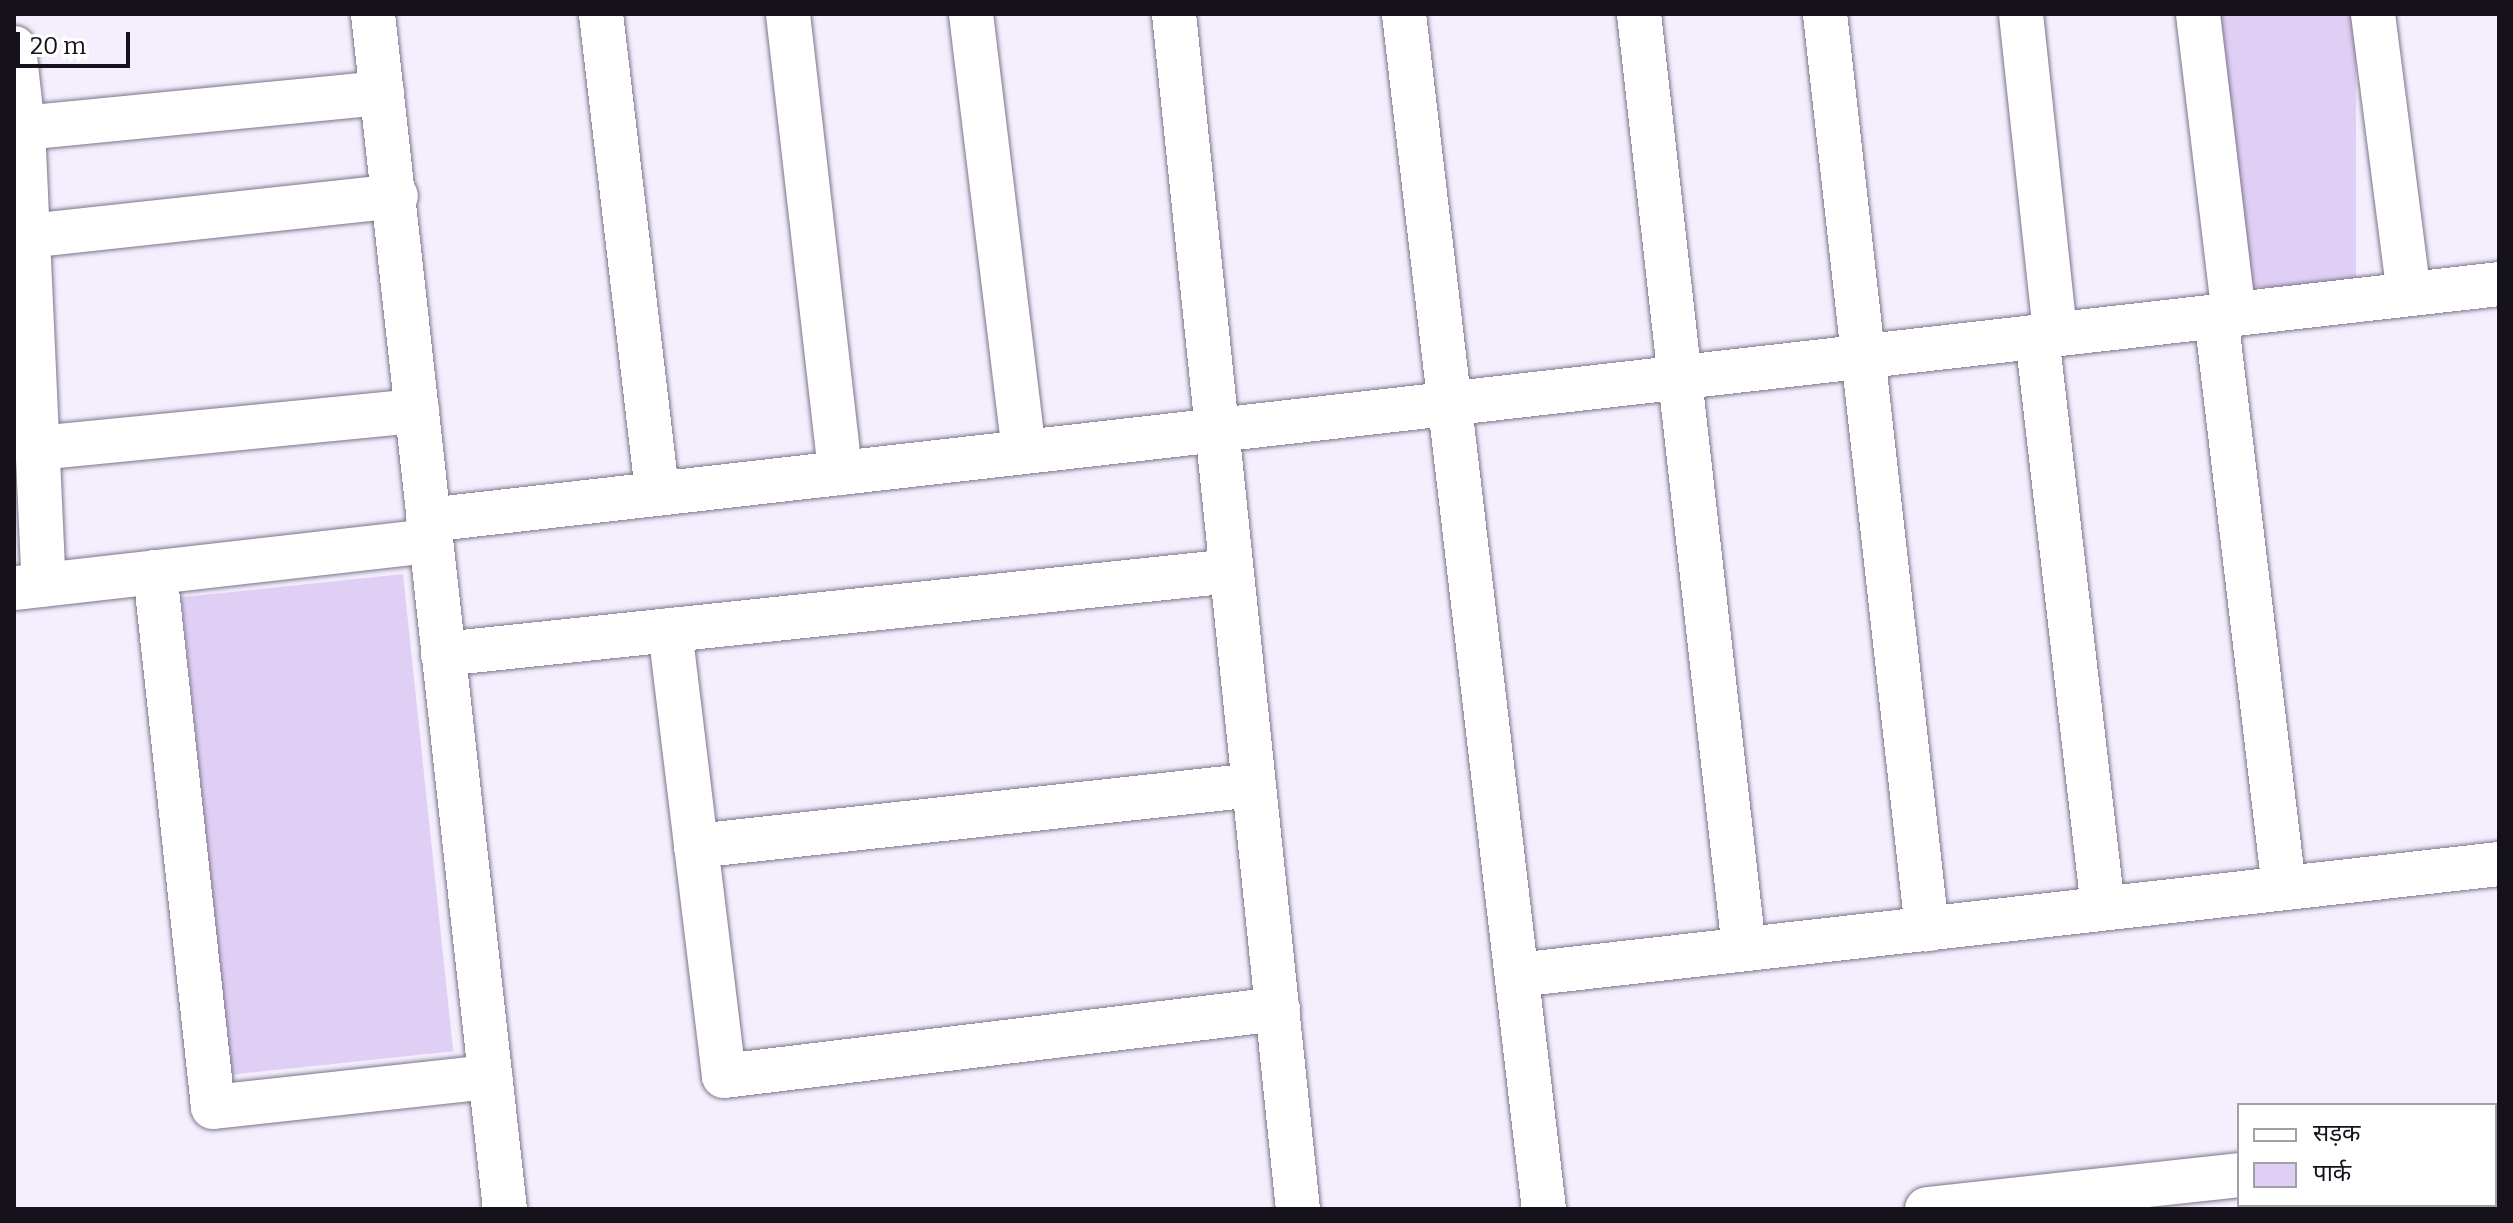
<!DOCTYPE html>
<meta charset="utf-8">
<style>
body{margin:0}
#map{position:relative;width:2513px;height:1223px;overflow:hidden;background:#f4eefd;font-family:Bitter,"Noto Sans Devanagari",serif}
div>[style]{position:absolute}
.green>*{inset:0;background:#e0cff5;transform-origin:0 0}
.roads{filter:drop-shadow(0 0 2px #7d748a) drop-shadow(0 0 2px #7d748a)}
.minor>*{height:44px;margin:-22px;padding:0 22px;transform-origin:22px;border-radius:22px;background:#fff}
span{translate:-50% -50%;white-space:nowrap;text-align:center;line-height:1.15;-webkit-text-stroke:7px #fff;paint-order:stroke}
.frame{position:absolute;inset:0;border:16px solid #16121b;pointer-events:none}
.legend{position:absolute;left:2237px;top:1103px;width:260px;height:104px;box-sizing:border-box;background:#fff;border:2px solid #a2a0a4;margin:0;padding:10px 14px;list-style:none;font-size:24px;color:#16121b}
.legend li{display:flex;align-items:center;gap:16px;height:40px}
.legend b{width:40px;border:2px solid #a2a0a4}
.scale{position:absolute;left:16px;top:32px;width:114px;height:36px;box-sizing:border-box;border:4px solid #16121b;border-top:0;padding-left:10px;font-size:24px;line-height:28px;white-space:nowrap;color:#16121b;-webkit-text-stroke:6px #fff;paint-order:stroke}
</style>
<div id="map">
<div class="green">
<div style="left:2214px;top:14px;width:142px;height:273px"></div>
<div style="left:403px;top:574px;width:480px;height:223px;rotate:84deg"></div>
</div>
<div class="roads">
<div class="minor">
<div style="left:373px;top:14px;width:1202px;rotate:83.7deg"></div>
<div style="left:601px;top:14px;width:483px;rotate:83.3deg"></div>
<div style="left:788px;top:14px;width:462px;rotate:83.5deg"></div>
<div style="left:971px;top:14px;width:440px;rotate:83.1deg"></div>
<div style="left:1174px;top:14px;width:1201px;rotate:84.08deg"></div>
<div style="left:1404px;top:14px;width:1203px;rotate:83.32deg"></div>
<div style="left:1639px;top:14px;width:941px;rotate:83.59deg"></div>
<div style="left:1825px;top:14px;width:921px;rotate:83.64deg"></div>
<div style="left:2021px;top:14px;width:322px;rotate:83.9deg"></div>
<div style="left:2198px;top:14px;width:302px;rotate:83.2deg"></div>
<div style="left:2373px;top:14px;width:282px;rotate:82.7deg"></div>
<div style="left:14px;top:48px;width:81px;rotate:83.6deg"></div>
<div style="left:23px;top:128px;width:457px;rotate:87.4deg"></div>
<div style="left:23px;top:128px;width:361px;rotate:-5.6deg"></div>
<div style="left:28px;top:236px;width:370px;rotate:-6.2deg"></div>
<div style="left:2216px;top:316px;width:576px;rotate:83.22deg"></div>
<div style="left:2037px;top:336px;width:576px;rotate:83.42deg"></div>
<div style="left:38px;top:448px;width:381px;rotate:-5.6deg"></div>
<div style="left:428px;top:520px;width:2084px;rotate:-6.5deg"></div>
<div style="left:155px;top:572px;width:538px;rotate:83.81deg"></div>
<div style="left:213px;top:1107px;width:279px;rotate:-6.2deg"></div>
<div style="left:16px;top:588px;width:417px;rotate:-6.5deg"></div>
<div style="left:670px;top:630px;width:449px;rotate:83.1deg"></div>
<div style="left:724px;top:1076px;width:558px;rotate:-6.9deg"></div>
<div style="left:443px;top:654px;width:793px;rotate:-6.01deg"></div>
<div style="left:696px;top:846px;width:561px;rotate:-6.24deg"></div>
<div style="left:1517px;top:975px;width:988px;rotate:-6.45deg"></div>
<div style="left:2495px;top:1147px;width:4px;rotate:-14deg"></div>
<div style="left:2273px;top:1205px;width:4px;rotate:76deg"></div>
<div style="left:1927px;top:1209px;width:314px;rotate:-6.2deg"></div>
</div>
</div>
<div class="frame"></div>
<ul class="legend">
<li><b style="height:10px;background:#fff"></b>सड़क</li>
<li><b style="height:22px;background:#e0cff5"></b>पार्क</li>
</ul>
<div class="scale">20 m</div>
</div>
